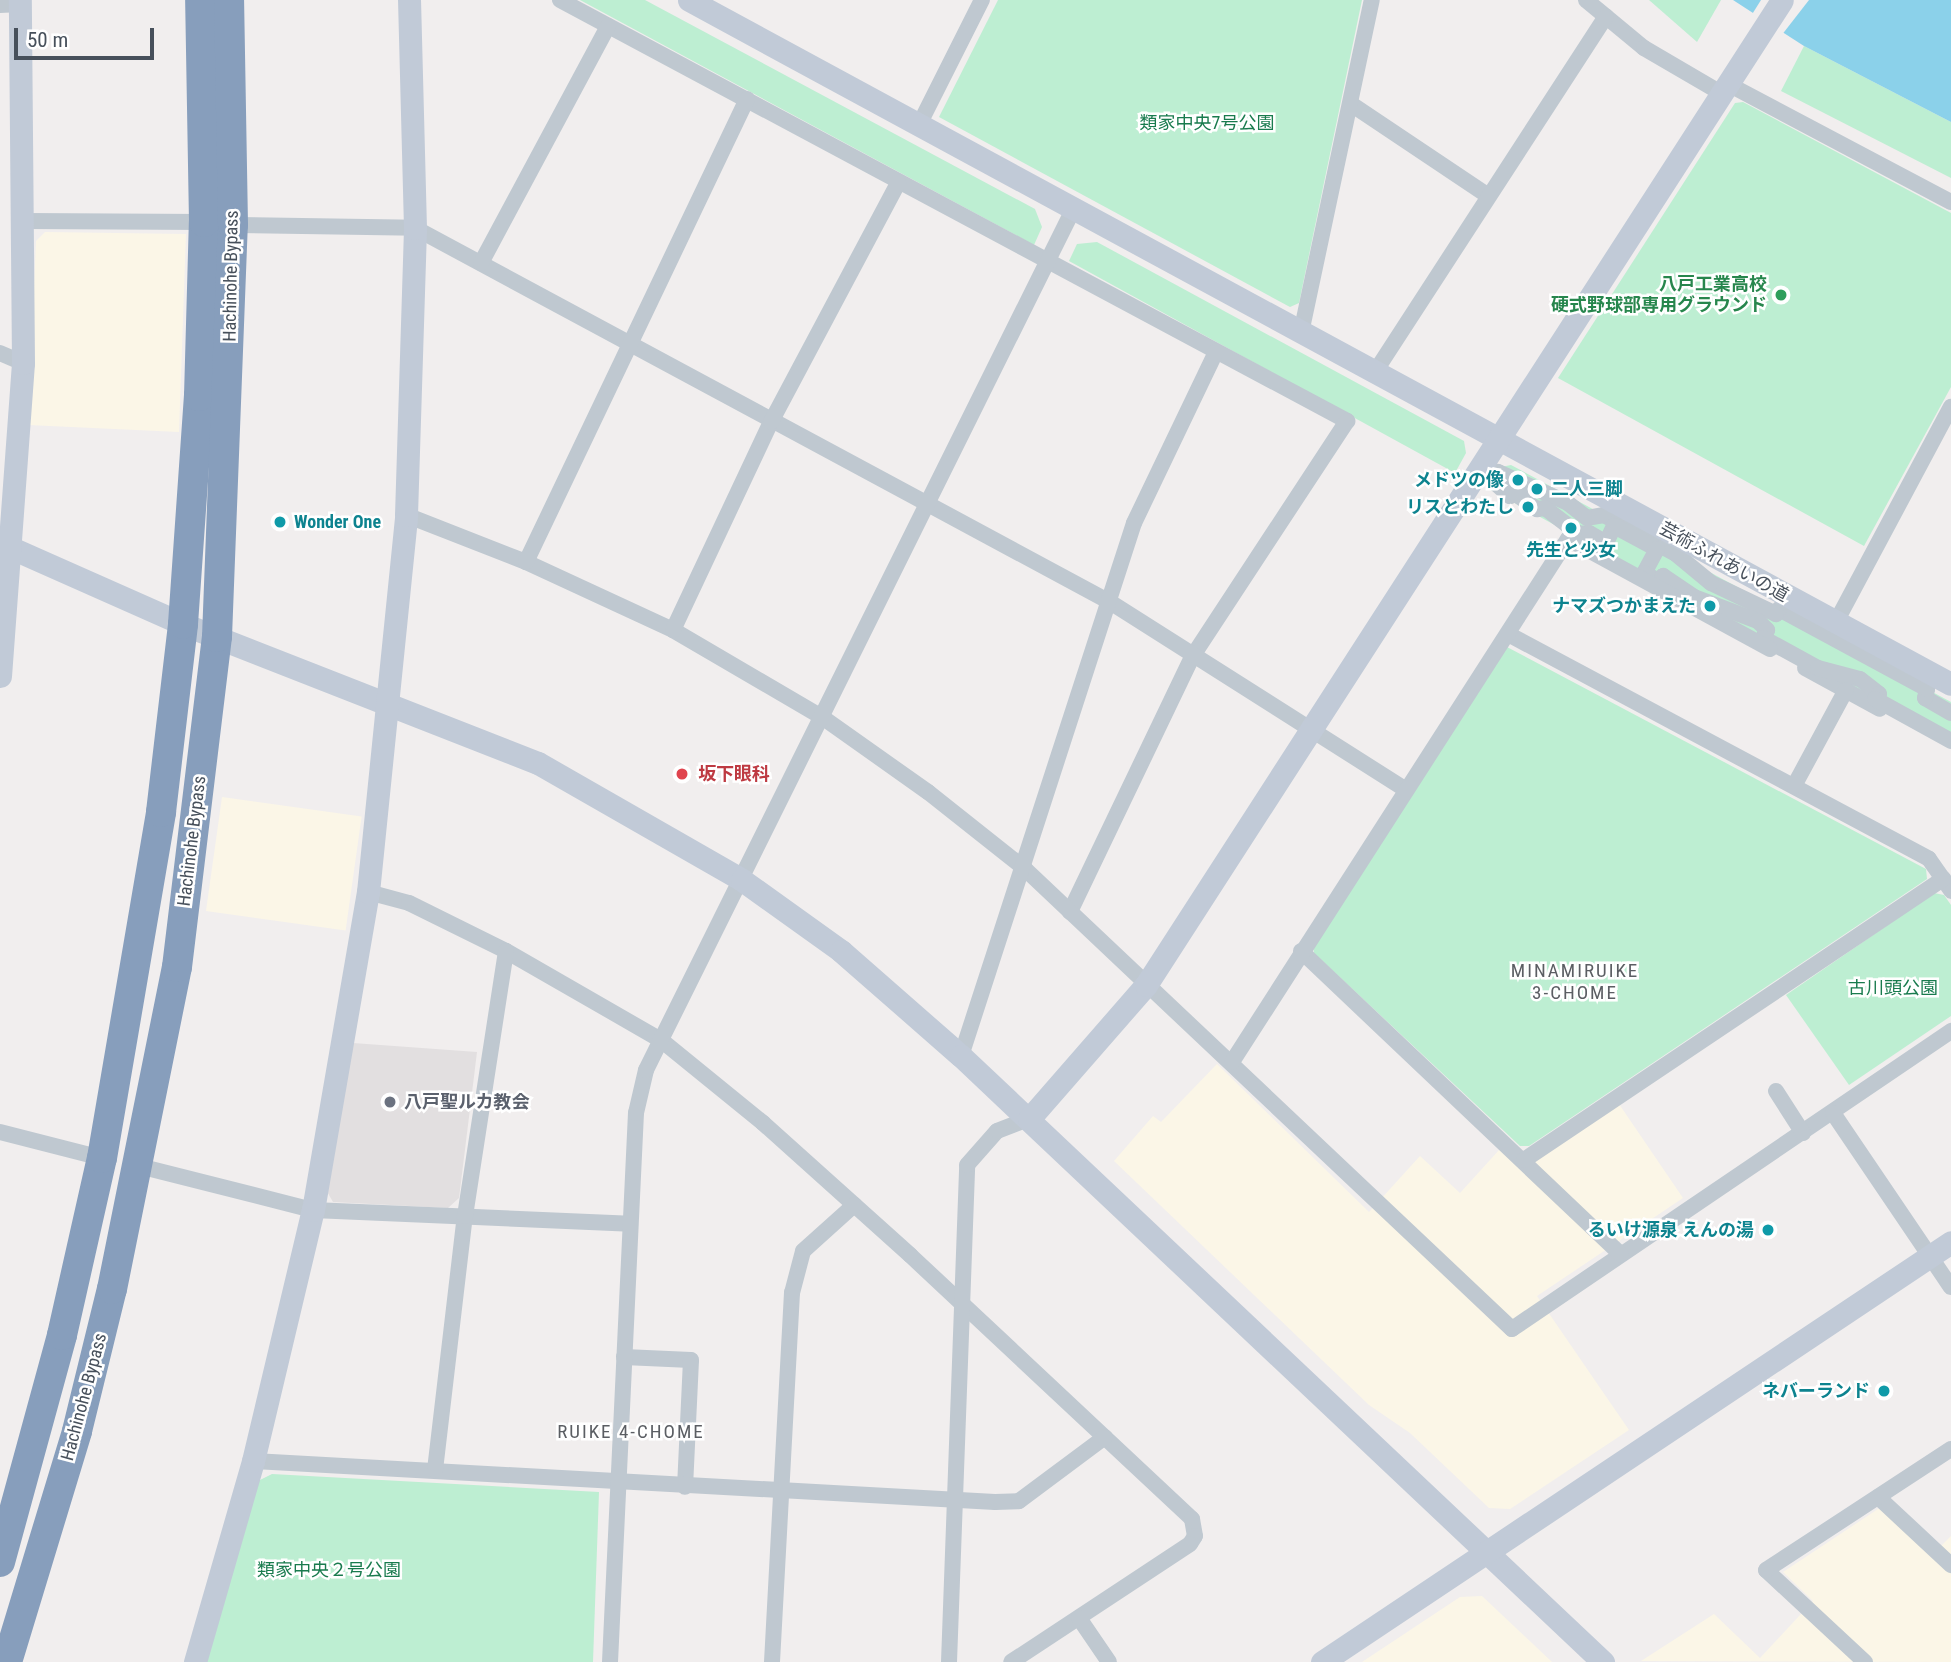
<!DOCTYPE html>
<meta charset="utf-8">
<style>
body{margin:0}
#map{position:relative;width:1951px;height:1662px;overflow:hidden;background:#f1eeee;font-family:"Roboto Condensed","Noto Sans JP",sans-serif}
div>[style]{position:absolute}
.commercial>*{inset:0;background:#fbf6e7;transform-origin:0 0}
.education>*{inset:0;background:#e2dfe0}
.green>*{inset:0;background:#bdeed2}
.water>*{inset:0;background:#8bd1ea}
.pier>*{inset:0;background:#f1eeee}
.street>*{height:16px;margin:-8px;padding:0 8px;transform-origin:8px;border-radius:8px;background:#bfc8d0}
.secondary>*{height:23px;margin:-11.5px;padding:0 11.5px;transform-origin:11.5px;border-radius:11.5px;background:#c1cad7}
.highway>*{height:30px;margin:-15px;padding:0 15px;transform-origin:15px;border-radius:15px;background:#879ebc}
.dots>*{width:19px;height:19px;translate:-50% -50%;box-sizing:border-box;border:4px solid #fff;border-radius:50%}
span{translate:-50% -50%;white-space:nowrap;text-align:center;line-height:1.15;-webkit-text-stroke:5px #fff;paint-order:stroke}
.park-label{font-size:18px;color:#197b4e}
.street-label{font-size:18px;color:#47505b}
.leisure-label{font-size:18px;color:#27864d;font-weight:700}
.right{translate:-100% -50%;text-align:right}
.culture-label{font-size:18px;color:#0d838f;font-weight:700}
.left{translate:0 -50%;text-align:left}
.health-label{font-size:18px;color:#be3a42;font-weight:700}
.worship-label{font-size:18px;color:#5b616d;font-weight:700}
.neighbourhood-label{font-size:19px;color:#5b5e63;letter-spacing:2px}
.scale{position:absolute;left:14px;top:28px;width:140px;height:32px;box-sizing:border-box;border:4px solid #47505b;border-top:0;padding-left:9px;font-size:21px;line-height:24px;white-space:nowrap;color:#47505b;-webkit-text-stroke:5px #fff;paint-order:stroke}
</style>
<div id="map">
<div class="commercial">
<div style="clip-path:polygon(45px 232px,186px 234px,179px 432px,28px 425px,36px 241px)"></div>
<div style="left:222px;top:797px;width:141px;height:115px;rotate:8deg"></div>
<div style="clip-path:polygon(1217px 1064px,1369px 1212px,1420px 1156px,1460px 1193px,1500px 1149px,1523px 1169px,1619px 1104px,1683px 1198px,1537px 1296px,1629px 1430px,1510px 1509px,1489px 1508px,1410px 1433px,1369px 1405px,1114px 1161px,1153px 1116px,1161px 1122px)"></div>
<div style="clip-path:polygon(1881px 1507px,1932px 1555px,1951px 1536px,1951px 1662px,1641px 1661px,1714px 1614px,1760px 1658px,1813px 1601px,1783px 1572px)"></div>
<div style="clip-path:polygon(1482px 1596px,1552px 1662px,1362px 1662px,1460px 1597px)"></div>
</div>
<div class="education">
<div style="clip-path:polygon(353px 1043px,477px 1052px,459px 1198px,448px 1208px,333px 1202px,325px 1188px)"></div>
</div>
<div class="green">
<div style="clip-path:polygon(580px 0,645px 0,1035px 209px,1042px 227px,1034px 245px)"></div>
<div style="clip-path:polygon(998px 0,1362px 0,1299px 303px,1290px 307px,939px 117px)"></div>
<div style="clip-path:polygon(1649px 0,1721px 0,1697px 42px)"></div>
<div style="clip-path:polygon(1804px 46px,1951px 122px,1951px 178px,1781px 91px)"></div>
<div style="clip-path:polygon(1743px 102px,1951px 213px,1951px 387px,1864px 546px,1558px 378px,1735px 103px)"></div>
<div style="clip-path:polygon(1097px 242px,1464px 441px,1466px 453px,1455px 473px,1069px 261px,1077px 244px)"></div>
<div style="clip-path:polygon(1511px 465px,1951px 702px,1951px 741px,1487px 488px,1501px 467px)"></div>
<div style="clip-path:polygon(1507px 647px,1926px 869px,1927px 879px,1529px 1146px,1520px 1146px,1314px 953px,1313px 945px)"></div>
<div style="clip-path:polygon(1934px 893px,1944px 895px,1951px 905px,1951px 1016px,1849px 1085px,1786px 995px)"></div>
<div style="clip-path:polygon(272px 1474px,599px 1492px,593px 1662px,204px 1662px,258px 1481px)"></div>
</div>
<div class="water">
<div style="clip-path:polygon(1733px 0,1951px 0,1951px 122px,1804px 46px)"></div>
</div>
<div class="pier">
<div style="clip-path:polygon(1761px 0,1809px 0,1781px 36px,1751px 16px)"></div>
</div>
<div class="street">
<div style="left:560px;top:0;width:893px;rotate:28.14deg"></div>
<div style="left:1347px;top:421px;width:280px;rotate:123.3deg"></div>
<div style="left:1193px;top:655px;width:285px;rotate:115.6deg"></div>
<div style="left:1586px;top:0;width:75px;rotate:39.6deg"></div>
<div style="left:1644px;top:48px;width:89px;rotate:30.3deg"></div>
<div style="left:0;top:5px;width:20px;rotate:-3deg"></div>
<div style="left:1728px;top:84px;width:252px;rotate:27.9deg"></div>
<div style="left:1351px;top:104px;width:164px;rotate:33.8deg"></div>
<div style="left:919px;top:125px;width:140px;rotate:-63.3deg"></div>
<div style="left:25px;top:221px;width:179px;rotate:0.3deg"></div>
<div style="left:233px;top:225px;width:182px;rotate:0.9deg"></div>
<div style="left:415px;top:228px;width:789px;rotate:28.29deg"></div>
<div style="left:1110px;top:602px;width:349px;rotate:32.4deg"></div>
<div style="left:481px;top:263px;width:269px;rotate:-61.8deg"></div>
<div style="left:1301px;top:333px;width:340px;rotate:-78deg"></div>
<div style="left:0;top:353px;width:25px;rotate:23deg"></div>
<div style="left:1375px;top:372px;width:424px;rotate:-57deg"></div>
<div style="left:406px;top:515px;width:129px;rotate:21.4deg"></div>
<div style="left:526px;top:562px;width:162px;rotate:24.8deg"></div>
<div style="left:673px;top:630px;width:173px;rotate:30.3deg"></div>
<div style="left:822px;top:717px;width:130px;rotate:35.3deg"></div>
<div style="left:928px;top:792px;width:124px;rotate:38.4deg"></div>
<div style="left:1025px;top:869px;width:670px;rotate:43.37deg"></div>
<div style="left:1512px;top:1329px;width:531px;rotate:-34.17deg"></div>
<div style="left:526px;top:562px;width:513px;rotate:-64.48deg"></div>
<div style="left:1836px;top:622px;width:244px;rotate:-61.9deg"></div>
<div style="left:673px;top:630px;width:230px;rotate:-64.8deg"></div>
<div style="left:771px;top:422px;width:271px;rotate:-62deg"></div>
<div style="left:1508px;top:634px;width:477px;rotate:28.1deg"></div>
<div style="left:1929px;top:859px;width:39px;rotate:55deg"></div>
<div style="left:1805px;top:668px;width:85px;rotate:28.7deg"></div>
<div style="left:1951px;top:713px;width:30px;rotate:-150deg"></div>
<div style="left:1925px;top:698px;width:9px;rotate:-77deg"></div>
<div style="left:1927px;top:689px;width:168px;rotate:-151.6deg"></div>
<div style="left:1779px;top:609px;width:6px;rotate:121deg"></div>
<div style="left:1776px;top:614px;width:72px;rotate:-154.5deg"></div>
<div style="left:1711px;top:583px;width:45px;rotate:-140.4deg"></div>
<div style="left:1676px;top:554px;width:82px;rotate:-151.6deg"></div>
<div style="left:1604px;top:515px;width:17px;rotate:170deg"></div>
<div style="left:1587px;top:518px;width:24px;rotate:-142deg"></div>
<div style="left:1568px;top:503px;width:77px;rotate:-156.1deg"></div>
<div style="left:1498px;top:472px;width:10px;rotate:127deg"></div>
<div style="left:1492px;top:480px;width:24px;rotate:42deg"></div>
<div style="left:1510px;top:496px;width:6px;rotate:-18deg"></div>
<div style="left:1516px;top:494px;width:26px;rotate:36deg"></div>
<div style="left:1537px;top:509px;width:8px;rotate:-7deg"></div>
<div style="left:1545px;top:508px;width:43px;rotate:37.4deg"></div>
<div style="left:1579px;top:534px;width:10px;rotate:-6deg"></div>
<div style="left:1589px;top:533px;width:20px;rotate:30deg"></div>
<div style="left:1606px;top:543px;width:19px;rotate:-65deg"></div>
<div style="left:1614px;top:526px;width:49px;rotate:28.1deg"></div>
<div style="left:1657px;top:549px;width:27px;rotate:118deg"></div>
<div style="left:1644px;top:573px;width:18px;rotate:29deg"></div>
<div style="left:1660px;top:582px;width:7px;rotate:-63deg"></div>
<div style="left:1663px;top:576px;width:37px;rotate:34deg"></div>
<div style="left:1694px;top:597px;width:68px;rotate:20.6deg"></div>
<div style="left:1758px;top:621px;width:13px;rotate:45deg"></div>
<div style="left:1767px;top:630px;width:9px;rotate:117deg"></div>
<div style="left:1763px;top:638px;width:63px;rotate:28.6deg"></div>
<div style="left:1818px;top:668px;width:43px;rotate:14.7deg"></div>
<div style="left:1860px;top:679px;width:24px;rotate:38deg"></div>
<div style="left:1879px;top:694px;width:6px;rotate:129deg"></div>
<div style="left:1875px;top:699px;width:87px;rotate:28.9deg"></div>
<div style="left:1794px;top:786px;width:109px;rotate:-61.6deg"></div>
<div style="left:368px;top:892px;width:42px;rotate:15deg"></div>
<div style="left:409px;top:903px;width:108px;rotate:26.3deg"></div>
<div style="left:506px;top:951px;width:179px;rotate:29.9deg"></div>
<div style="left:661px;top:1040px;width:132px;rotate:39.1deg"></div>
<div style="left:763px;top:1123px;width:198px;rotate:41.9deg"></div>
<div style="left:910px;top:1255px;width:386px;rotate:43.1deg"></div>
<div style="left:1192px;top:1519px;width:17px;rotate:80deg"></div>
<div style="left:1195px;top:1536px;width:9px;rotate:122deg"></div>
<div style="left:1190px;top:1544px;width:214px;rotate:146.6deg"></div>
<div style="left:1301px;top:951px;width:441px;rotate:43.5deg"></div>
<div style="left:961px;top:1056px;width:560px;rotate:-72.02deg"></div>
<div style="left:1134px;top:523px;width:190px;rotate:-64.4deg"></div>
<div style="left:1232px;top:1062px;width:622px;rotate:-57.28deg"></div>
<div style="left:1568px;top:539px;width:230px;rotate:28.6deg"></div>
<div style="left:1776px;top:1091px;width:50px;rotate:57.3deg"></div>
<div style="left:1833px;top:1113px;width:210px;rotate:55.9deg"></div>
<div style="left:0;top:1132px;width:105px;rotate:14.3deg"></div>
<div style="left:1524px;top:1160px;width:505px;rotate:-33.85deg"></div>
<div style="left:139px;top:1166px;width:179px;rotate:14.2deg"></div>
<div style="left:313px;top:1210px;width:317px;rotate:2.5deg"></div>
<div style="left:624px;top:1357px;width:67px;rotate:2.6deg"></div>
<div style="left:691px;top:1360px;width:127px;rotate:92.7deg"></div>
<div style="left:253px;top:1461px;width:743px;rotate:3.16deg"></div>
<div style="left:995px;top:1502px;width:24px;rotate:-2deg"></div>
<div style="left:1019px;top:1501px;width:107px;rotate:-36.7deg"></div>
<div style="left:435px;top:1470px;width:256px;rotate:-83.3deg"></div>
<div style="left:465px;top:1216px;width:268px;rotate:-81.2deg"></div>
<div style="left:1878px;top:1497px;width:100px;rotate:43deg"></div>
<div style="left:1079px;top:1618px;width:53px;rotate:55.7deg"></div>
<div style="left:610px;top:1662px;width:550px;rotate:-87.29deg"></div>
<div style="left:636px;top:1113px;width:44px;rotate:-76.9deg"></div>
<div style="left:646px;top:1070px;width:960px;rotate:-63.6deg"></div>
<div style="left:772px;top:1662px;width:370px;rotate:-86.9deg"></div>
<div style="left:792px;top:1293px;width:43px;rotate:-75.3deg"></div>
<div style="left:803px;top:1251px;width:69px;rotate:-42deg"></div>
<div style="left:949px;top:1662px;width:497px;rotate:-87.9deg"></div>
<div style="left:967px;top:1165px;width:45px;rotate:-48.6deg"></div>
<div style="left:997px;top:1131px;width:34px;rotate:-21deg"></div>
<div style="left:1865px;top:1662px;width:135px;rotate:-137.1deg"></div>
<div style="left:1766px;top:1570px;width:221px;rotate:-33.2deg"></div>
</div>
<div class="secondary">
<div style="left:689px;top:0;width:1435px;rotate:28.46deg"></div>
<div style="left:0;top:543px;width:200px;rotate:23.9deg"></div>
<div style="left:183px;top:624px;width:381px;rotate:21.4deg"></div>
<div style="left:538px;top:763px;width:235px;rotate:29.8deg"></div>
<div style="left:742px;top:880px;width:122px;rotate:35.6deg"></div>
<div style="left:841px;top:951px;width:159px;rotate:41.2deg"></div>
<div style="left:961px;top:1056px;width:883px;rotate:43.35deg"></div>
<div style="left:0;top:676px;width:314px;rotate:-85.8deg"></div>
<div style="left:23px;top:363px;width:363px;rotate:-90.5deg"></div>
<div style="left:1029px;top:1119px;width:178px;rotate:-48.9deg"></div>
<div style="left:1146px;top:985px;width:1172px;rotate:-57.15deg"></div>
<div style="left:195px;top:1662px;width:209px;rotate:-73.9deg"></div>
<div style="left:253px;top:1461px;width:258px;rotate:-76.6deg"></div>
<div style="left:313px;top:1210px;width:323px;rotate:-80.2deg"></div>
<div style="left:368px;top:892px;width:379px;rotate:-84.2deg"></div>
<div style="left:406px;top:515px;width:287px;rotate:-88.2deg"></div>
<div style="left:415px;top:228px;width:228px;rotate:-91.5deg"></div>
<div style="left:1322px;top:1662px;width:756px;rotate:-33.73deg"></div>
</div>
<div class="highway">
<div style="left:0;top:1562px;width:235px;rotate:-74.7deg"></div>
<div style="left:62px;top:1335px;width:181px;rotate:-77.3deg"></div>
<div style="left:102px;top:1158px;width:351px;rotate:-80.3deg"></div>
<div style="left:161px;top:812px;width:189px;rotate:-83.3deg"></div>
<div style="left:183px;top:624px;width:229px;rotate:-86deg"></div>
<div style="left:199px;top:396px;width:174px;rotate:-88.4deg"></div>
<div style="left:204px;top:222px;width:222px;rotate:-91deg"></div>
<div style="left:7px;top:1662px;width:241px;rotate:-73.1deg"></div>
<div style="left:77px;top:1431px;width:146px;rotate:-76.2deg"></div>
<div style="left:112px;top:1289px;width:328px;rotate:-78.6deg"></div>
<div style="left:177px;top:967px;width:332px;rotate:-83.1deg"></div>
<div style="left:217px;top:637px;width:412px;rotate:-87.8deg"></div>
<div style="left:233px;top:225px;width:225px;rotate:-91deg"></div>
</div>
<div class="dots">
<div style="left:1781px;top:295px;background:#2e9e5b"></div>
<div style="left:1518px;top:480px;background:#0f9aa8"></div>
<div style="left:1537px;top:489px;background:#0f9aa8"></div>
<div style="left:1528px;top:507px;background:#0f9aa8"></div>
<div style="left:280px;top:522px;background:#0f9aa8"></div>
<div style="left:1571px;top:528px;background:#0f9aa8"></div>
<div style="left:1710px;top:606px;background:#0f9aa8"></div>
<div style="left:682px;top:774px;background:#e0444e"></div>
<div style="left:390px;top:1102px;background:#6b7280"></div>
<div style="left:1768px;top:1230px;background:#0f9aa8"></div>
<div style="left:1884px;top:1391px;background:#0f9aa8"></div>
</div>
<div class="park-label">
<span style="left:1207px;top:123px">類家中央7号公園</span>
<span style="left:1893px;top:988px">古川頭公園</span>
<span style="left:329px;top:1570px">類家中央２号公園</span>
</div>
<div class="street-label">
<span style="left:231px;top:276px;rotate:-89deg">Hachinohe Bypass</span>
<span style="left:1724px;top:562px;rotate:29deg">芸術ふれあいの道</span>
<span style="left:192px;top:841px;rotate:-83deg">Hachinohe Bypass</span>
<span style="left:84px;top:1397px;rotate:-75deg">Hachinohe Bypass</span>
</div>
<div class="leisure-label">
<span class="right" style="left:1767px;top:295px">八戸工業高校<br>硬式野球部専用グラウンド</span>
</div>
<div class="culture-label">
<span class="right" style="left:1504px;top:480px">メドツの像</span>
<span class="left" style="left:1551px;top:489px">二人三脚</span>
<span class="right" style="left:1514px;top:507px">リスとわたし</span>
<span class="left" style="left:294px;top:522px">Wonder One</span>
<span style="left:1571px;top:550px">先生と少女</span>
<span class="right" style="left:1696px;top:606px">ナマズつかまえた</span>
<span class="right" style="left:1754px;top:1230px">るいけ源泉 えんの湯</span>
<span class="right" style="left:1870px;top:1391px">ネバーランド</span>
</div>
<div class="health-label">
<span class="left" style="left:698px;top:774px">坂下眼科</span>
</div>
<div class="worship-label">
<span class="left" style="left:404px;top:1102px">八戸聖ルカ教会</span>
</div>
<div class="neighbourhood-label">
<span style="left:1575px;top:982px">MINAMIRUIKE<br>3-CHOME</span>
<span style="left:631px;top:1432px">RUIKE 4-CHOME</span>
</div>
<div class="scale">50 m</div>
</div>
